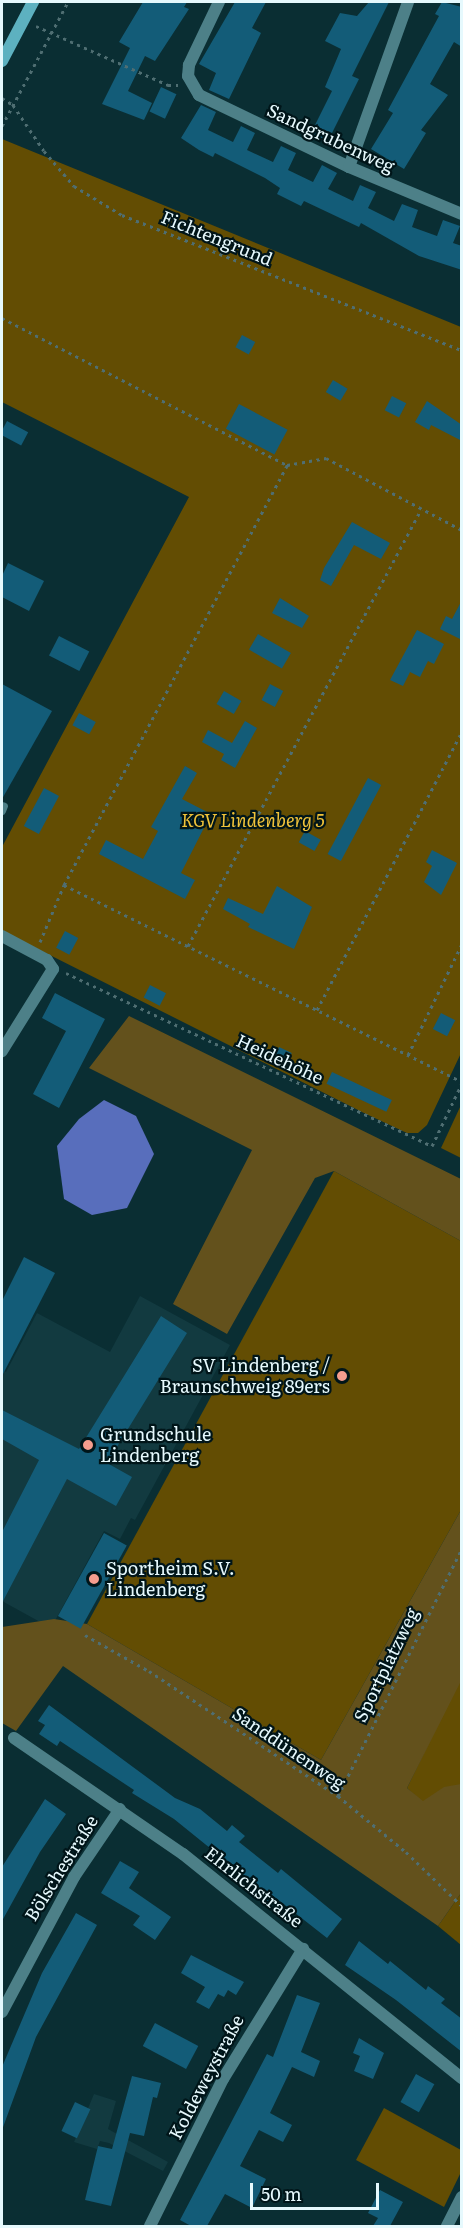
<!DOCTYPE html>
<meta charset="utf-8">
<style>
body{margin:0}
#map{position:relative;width:463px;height:2228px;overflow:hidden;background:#0a2e33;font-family:Literata,serif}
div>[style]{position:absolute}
.built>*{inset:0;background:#123a40}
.green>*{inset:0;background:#634d03}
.forest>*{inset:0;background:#63511c}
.water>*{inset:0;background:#586ebc}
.building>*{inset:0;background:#135c78;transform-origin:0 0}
.path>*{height:3px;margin-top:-1.5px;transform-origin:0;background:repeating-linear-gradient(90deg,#4f6e72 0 3px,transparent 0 7.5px)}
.service>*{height:8px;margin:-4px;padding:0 4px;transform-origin:4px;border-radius:4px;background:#4d8088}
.minor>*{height:12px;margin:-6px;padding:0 6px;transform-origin:6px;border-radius:6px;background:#4d8088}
.secondary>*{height:12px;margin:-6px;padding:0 6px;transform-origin:6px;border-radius:6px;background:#5db1c0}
.dots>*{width:16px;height:16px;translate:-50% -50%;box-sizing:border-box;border:3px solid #001519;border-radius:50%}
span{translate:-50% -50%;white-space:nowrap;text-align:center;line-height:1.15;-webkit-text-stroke:4.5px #001519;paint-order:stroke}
.street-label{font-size:18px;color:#e6f9fd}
.park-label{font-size:18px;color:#f0c33a;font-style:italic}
.poi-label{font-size:18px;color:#e6f9fd}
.right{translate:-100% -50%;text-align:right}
.left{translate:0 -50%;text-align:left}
.frame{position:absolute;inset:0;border:3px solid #e6f9fd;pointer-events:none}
.scale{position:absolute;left:250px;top:2183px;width:129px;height:27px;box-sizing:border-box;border:3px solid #e6f9fd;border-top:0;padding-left:8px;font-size:18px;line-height:21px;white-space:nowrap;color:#e6f9fd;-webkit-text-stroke:4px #001519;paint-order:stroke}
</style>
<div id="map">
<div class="built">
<div style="clip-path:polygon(140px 1296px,230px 1345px,135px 1520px,131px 1518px,120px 1539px,104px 1531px,51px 1628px,2px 1601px,2px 1370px,6px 1372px,37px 1313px,110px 1352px)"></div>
<div style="clip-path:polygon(94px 2094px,116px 2101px,108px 2129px,168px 2162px,163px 2171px,109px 2143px,100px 2141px,97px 2149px,74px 2142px)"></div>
</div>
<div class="green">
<div style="clip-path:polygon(2px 139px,461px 327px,462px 1051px,427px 1125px,418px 1133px,407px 1133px,364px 1113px,2px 931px,2px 847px,189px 497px,2px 402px)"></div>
<div style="clip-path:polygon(461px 1105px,461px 1158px,441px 1148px)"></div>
<div style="clip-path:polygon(334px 1171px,461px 1241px,461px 1510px,321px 1760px,87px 1624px)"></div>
<div style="clip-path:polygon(461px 1677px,461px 1838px,407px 1788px)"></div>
<div style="clip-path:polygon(461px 1893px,461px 1945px,438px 1926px)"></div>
<div style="clip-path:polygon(384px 2108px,461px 2150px,461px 2172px,444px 2207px,356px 2160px)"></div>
</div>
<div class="forest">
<div style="clip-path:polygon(129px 1016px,461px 1179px,461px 1241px,334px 1171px,315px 1178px,227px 1334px,173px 1304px,252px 1150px,89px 1068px)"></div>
<div style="clip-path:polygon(461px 1510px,461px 1681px,407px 1788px,423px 1801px,444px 1787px,461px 1784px,461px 1893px,438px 1926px,63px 1666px,16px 1731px,2px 1723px,2px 1627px,54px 1619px,87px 1624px,321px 1760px)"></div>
</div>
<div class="water">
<div style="clip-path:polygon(104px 1100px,136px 1116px,154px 1154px,127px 1208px,92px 1215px,64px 1199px,57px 1146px,79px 1119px)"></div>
</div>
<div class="building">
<div style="clip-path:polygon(143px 2px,187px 2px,184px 7px,189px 9px,155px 61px,145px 56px,128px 91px,152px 103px,144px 120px,102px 104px,130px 48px,119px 42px)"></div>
<div style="clip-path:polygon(235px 2px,266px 2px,252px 28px,261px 33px,229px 99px,209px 90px,216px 73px,199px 64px)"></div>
<div style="clip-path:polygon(369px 2px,389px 2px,352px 76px,359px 79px,332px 133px,328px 131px,324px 140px,311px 133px,332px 91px,325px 87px,341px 49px,325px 41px,340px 13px,357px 16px)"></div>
<div style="clip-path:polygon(442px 2px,462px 7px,462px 47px,454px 42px,430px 84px,448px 95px,421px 130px,426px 133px,404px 169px,371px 149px,393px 113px,388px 110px,439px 16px,435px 14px)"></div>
<div style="left:161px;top:87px;width:17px;height:27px;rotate:25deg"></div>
<div style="clip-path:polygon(201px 105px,216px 112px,208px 130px,233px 142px,241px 126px,255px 133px,247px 150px,273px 162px,281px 146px,296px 153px,288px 170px,313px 182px,322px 165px,337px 173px,328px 189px,353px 201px,360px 185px,376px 192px,368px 208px,394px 221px,402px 204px,418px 210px,412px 227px,437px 236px,443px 220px,460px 226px,453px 243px,462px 246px,462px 270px,419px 256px,361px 223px,359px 227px,304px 201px,301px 206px,277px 194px,280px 188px,265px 178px,215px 153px,213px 157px,199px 150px,181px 138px)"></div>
<div style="left:242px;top:335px;width:15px;height:14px;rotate:28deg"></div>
<div style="left:333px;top:380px;width:17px;height:14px;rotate:31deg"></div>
<div style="left:392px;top:396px;width:16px;height:16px;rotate:27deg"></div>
<div style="clip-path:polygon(427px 401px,462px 425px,462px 441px,431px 425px,429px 430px,415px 422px)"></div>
<div style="left:239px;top:404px;width:55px;height:28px;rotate:28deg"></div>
<div style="left:7px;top:421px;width:24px;height:15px;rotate:28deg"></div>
<div style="clip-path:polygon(352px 522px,390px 543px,381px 559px,354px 545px,331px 586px,320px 580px,324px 568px)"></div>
<div style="clip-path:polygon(8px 563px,44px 581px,29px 611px,2px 597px,2px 576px)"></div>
<div style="clip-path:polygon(280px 598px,309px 616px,302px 628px,272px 613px)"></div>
<div style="clip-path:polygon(462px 600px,462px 640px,440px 629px,446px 616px,452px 619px)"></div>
<div style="clip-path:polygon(417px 630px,444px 644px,434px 664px,428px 661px,420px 677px,410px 672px,403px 686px,390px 680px)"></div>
<div style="left:258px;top:634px;width:38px;height:18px;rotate:30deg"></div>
<div style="left:59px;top:636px;width:34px;height:22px;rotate:27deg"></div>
<div style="clip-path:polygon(2px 684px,52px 711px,2px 799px)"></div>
<div style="left:270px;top:684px;width:15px;height:18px;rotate:28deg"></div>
<div style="left:224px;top:691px;width:20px;height:15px;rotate:30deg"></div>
<div style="left:79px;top:713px;width:19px;height:14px;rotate:28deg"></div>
<div style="clip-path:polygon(245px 721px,257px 728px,235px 768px,221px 760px,224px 754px,202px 742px,208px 730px,232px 743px)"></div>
<div style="clip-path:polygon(185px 766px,197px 773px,182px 799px,211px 814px,181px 873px,195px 880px,185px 899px,99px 854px,106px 840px,143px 859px,158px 831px,151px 827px)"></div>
<div style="left:368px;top:778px;width:15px;height:86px;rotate:28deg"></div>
<div style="left:44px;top:788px;width:17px;height:43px;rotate:28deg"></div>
<div style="left:305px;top:831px;width:18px;height:13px;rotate:29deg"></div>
<div style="clip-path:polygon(432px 850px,457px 863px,441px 895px,424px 882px,432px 866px,426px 862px)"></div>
<div style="clip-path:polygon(277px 886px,312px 907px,294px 949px,248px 927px,250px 924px,223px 909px,228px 898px,263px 914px)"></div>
<div style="left:65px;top:931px;width:15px;height:19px;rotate:28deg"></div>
<div style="left:150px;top:985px;width:18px;height:14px;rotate:27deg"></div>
<div style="clip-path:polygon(55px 993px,105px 1019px,59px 1108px,33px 1094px,66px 1031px,42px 1018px)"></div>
<div style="left:441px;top:1013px;width:16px;height:18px;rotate:27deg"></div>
<div style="left:279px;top:1047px;width:14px;height:13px;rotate:25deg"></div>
<div style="left:332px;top:1072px;width:66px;height:13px;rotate:25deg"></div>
<div style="clip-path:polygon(24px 1257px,55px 1273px,2px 1376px,2px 1301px)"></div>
<div style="clip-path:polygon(161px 1316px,187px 1333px,107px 1463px,132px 1477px,116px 1506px,67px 1479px,2px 1603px,2px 1532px,39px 1460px,2px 1439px,2px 1410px,79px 1449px)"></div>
<div style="left:104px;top:1533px;width:26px;height:95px;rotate:29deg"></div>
<div style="clip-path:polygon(49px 1705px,175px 1798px,200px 1809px,227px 1831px,232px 1825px,245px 1836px,239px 1842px,278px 1873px,281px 1869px,342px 1919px,327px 1938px,276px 1898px,271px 1906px,258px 1895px,262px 1890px,174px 1819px,132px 1793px,134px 1790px,60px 1741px,57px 1746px,39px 1734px,45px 1725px,38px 1721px)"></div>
<div style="clip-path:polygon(45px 1799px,66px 1814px,40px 1852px,2px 1921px,2px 1867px)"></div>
<div style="clip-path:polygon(120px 1861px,139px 1872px,129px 1888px,171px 1917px,155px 1940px,133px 1925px,140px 1916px,101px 1893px)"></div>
<div style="clip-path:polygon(76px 1913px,97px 1925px,36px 2037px,2px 2130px,2px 2067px,42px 1973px)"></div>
<div style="clip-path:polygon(359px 1941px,388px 1964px,390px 1961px,426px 1990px,428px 1986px,445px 1999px,441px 2003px,462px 2019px,462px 2052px,396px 2000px,345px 1965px)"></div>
<div style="clip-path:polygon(191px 1955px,244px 1982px,236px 1995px,228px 1990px,224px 1997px,218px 1994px,209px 2009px,196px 2002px,205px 1987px,181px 1973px)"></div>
<div style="clip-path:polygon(297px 1995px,320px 2003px,301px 2052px,320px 2061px,314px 2077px,292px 2067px,270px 2113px,292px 2125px,283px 2142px,259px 2130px,240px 2166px,266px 2179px,252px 2208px,225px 2194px,207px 2226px,191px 2226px,180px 2220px,267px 2054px,273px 2057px)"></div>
<div style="left:155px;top:2023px;width:49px;height:26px;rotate:28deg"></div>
<div style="clip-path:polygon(359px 2038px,384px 2053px,373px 2079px,354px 2071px,360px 2056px,353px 2053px)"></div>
<div style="left:416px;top:2074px;width:21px;height:32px;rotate:29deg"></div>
<div style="clip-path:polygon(132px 2076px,161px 2083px,157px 2098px,153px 2097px,144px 2136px,130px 2133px,111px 2206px,85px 2200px,98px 2146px,112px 2149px)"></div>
<div style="left:75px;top:2102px;width:17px;height:32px;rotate:25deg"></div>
<div style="clip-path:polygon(380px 2190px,403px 2202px,390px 2226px,373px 2226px,378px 2218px,368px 2213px)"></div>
</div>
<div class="path">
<div style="left:36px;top:26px;width:145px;rotate:24.1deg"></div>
<div style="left:168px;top:85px;width:10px"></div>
<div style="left:2px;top:98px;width:13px;rotate:32deg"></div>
<div style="left:13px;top:105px;width:55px;rotate:56deg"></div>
<div style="left:44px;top:151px;width:46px;rotate:49.4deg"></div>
<div style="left:74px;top:186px;width:56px;rotate:31.1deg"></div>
<div style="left:122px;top:215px;width:366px;rotate:21.7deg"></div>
<div style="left:2px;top:126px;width:140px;rotate:-62deg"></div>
<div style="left:2px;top:318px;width:321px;rotate:27.3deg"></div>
<div style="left:64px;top:885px;width:444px;rotate:26.3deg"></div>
<div style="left:40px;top:942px;width:62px;rotate:-67.2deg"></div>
<div style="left:64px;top:885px;width:476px;rotate:-62deg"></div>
<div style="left:287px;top:465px;width:40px;rotate:-10deg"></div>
<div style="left:326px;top:458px;width:154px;rotate:27.9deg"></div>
<div style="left:188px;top:946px;width:495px;rotate:-61.9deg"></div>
<div style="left:66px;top:973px;width:405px;rotate:25.3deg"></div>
<div style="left:432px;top:1146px;width:70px;rotate:-64.5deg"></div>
<div style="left:317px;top:1010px;width:314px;rotate:-62.5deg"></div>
<div style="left:408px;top:1055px;width:123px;rotate:-64.1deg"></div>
<div style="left:85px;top:1635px;width:73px;rotate:29.4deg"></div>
<div style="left:149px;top:1671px;width:227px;rotate:33.5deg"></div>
<div style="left:338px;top:1796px;width:88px;rotate:39.5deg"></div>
<div style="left:406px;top:1852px;width:78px;rotate:44deg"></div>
<div style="left:338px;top:1796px;width:277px;rotate:-63.4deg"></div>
</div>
<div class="service">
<div style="left:2px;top:811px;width:5px;rotate:-68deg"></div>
</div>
<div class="minor">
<div style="left:219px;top:2px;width:70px;rotate:115.5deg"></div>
<div style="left:189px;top:65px;width:11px;rotate:95deg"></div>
<div style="left:188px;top:76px;width:22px;rotate:60deg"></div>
<div style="left:199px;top:95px;width:166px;rotate:25.6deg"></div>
<div style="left:349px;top:167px;width:122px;rotate:22.6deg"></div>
<div style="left:349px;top:167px;width:175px;rotate:-70.3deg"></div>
<div style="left:2px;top:936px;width:51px;rotate:28.1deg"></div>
<div style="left:47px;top:960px;width:11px;rotate:56deg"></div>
<div style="left:53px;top:969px;width:97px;rotate:121.9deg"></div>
<div style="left:14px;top:1738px;width:205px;rotate:34.5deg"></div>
<div style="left:183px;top:1854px;width:358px;rotate:38.8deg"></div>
<div style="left:2px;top:2012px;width:153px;rotate:-61.9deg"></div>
<div style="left:74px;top:1877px;width:82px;rotate:-55.9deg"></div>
<div style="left:150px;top:2226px;width:164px;rotate:-63.6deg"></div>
<div style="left:223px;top:2079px;width:153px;rotate:-58.4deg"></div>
<div style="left:447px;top:2226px;width:33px;rotate:-63deg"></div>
</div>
<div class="secondary">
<div style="left:2px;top:61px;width:67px;rotate:-62.3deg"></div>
</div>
<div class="dots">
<div style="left:342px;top:1376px;background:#f59d8e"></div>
<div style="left:88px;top:1445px;background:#f59d8e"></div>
<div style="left:94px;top:1579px;background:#f59d8e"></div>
</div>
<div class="street-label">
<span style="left:331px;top:138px;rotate:25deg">Sandgrubenweg</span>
<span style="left:217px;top:238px;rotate:22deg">Fichtengrund</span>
<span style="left:280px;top:1059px;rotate:25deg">Heidehöhe</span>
<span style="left:386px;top:1665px;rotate:-64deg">Sportplatzweg</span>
<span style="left:289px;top:1748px;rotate:34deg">Sanddünenweg</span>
<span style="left:61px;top:1868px;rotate:-58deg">Bölschestraße</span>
<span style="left:254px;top:1887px;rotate:38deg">Ehrlichstraße</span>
<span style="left:206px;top:2077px;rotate:-62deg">Koldeweystraße</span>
</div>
<div class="park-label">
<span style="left:253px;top:820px">KGV Lindenberg 5</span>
</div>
<div class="poi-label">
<span class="right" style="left:330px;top:1376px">SV Lindenberg /<br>Braunschweig 89ers</span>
<span class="left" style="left:100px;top:1445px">Grundschule<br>Lindenberg</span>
<span class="left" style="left:106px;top:1579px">Sportheim S.V.<br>Lindenberg</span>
</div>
<div class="frame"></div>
<div class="scale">50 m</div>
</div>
